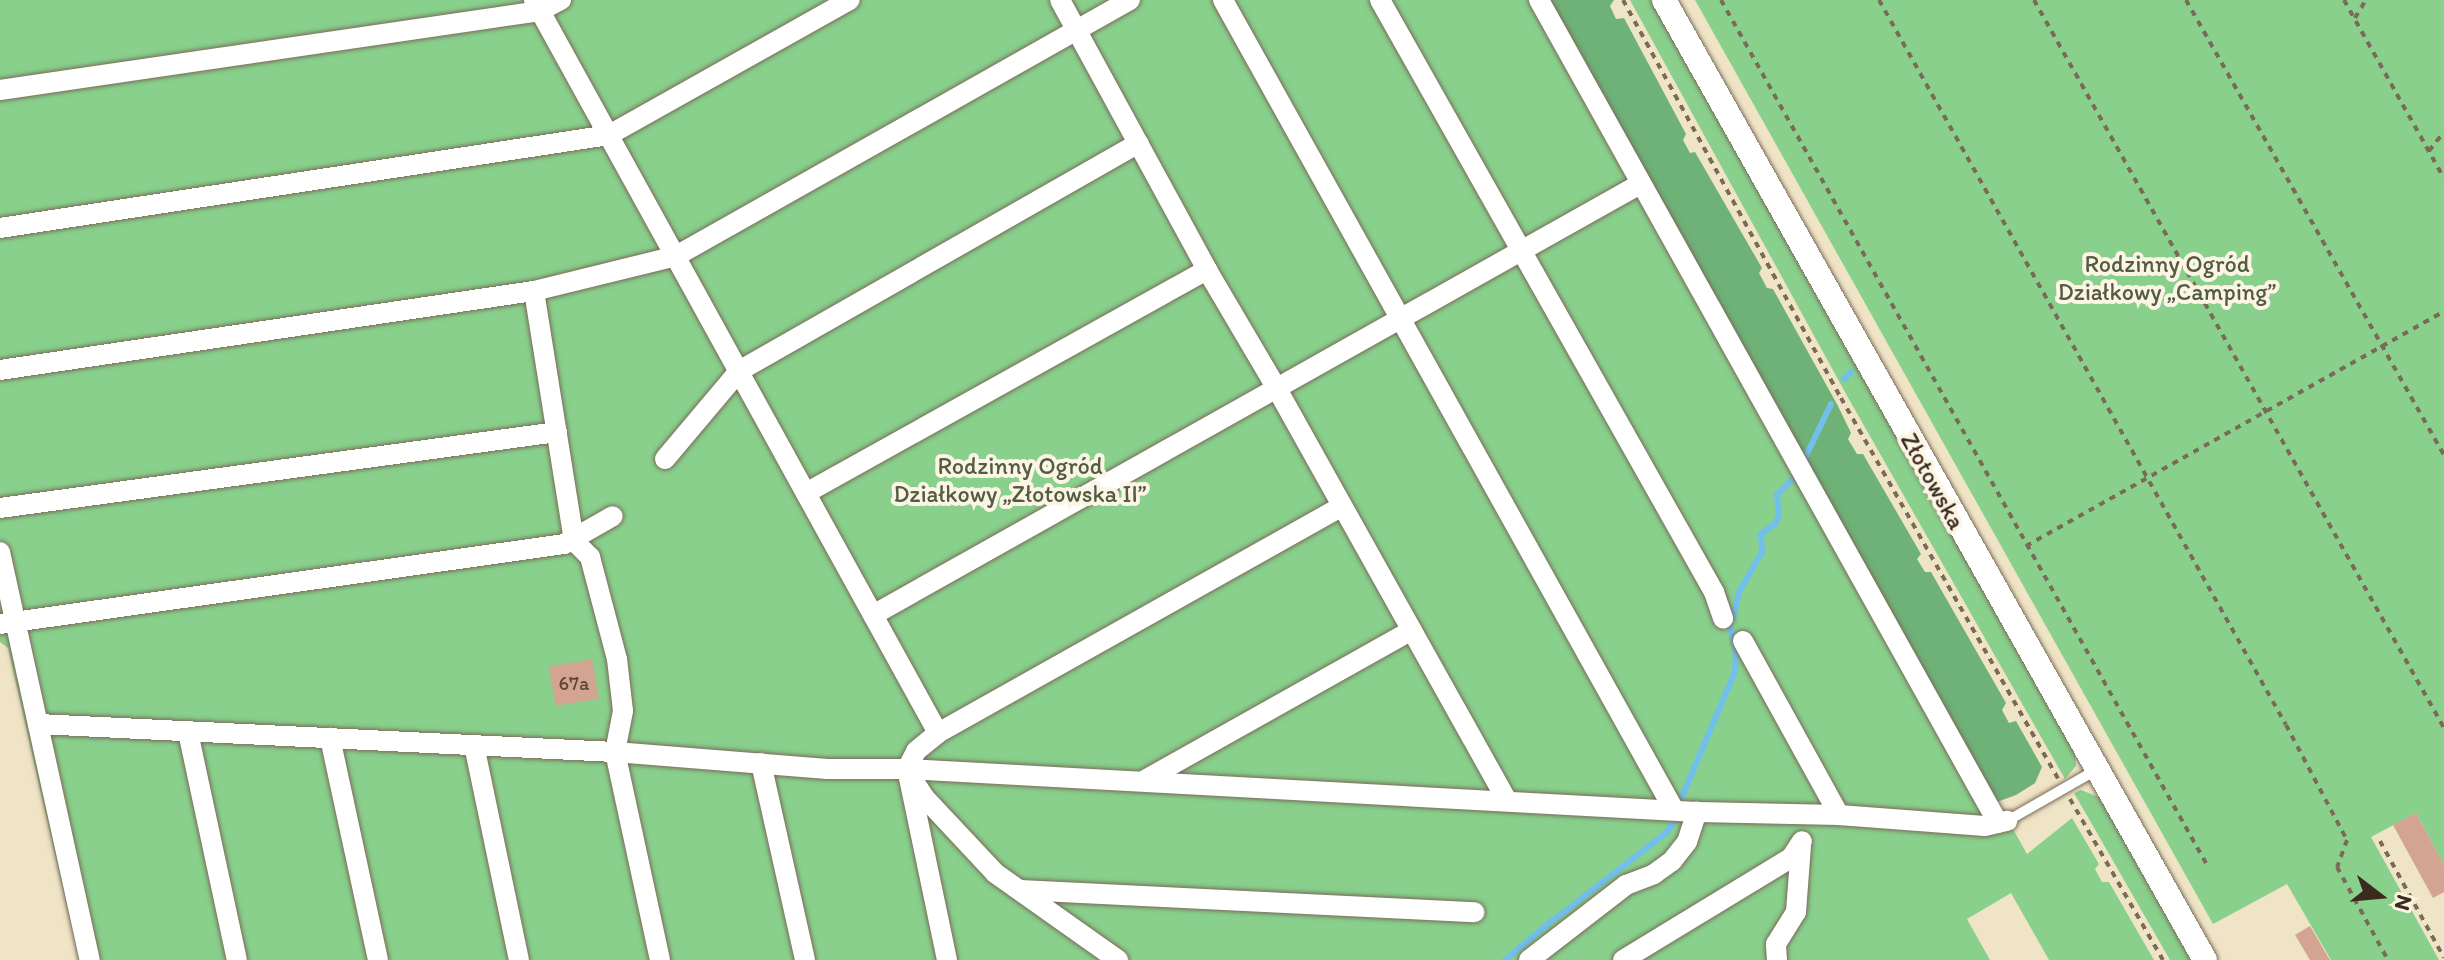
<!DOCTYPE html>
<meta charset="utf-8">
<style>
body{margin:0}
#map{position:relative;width:2444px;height:960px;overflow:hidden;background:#f0e4c6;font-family:Itim,sans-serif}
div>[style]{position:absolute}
.green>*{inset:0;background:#88d08c}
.forest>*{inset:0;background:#6eb278}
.stream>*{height:6px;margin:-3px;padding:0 3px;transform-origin:3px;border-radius:3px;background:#71c0ec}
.building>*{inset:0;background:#d2a491;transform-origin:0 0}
.path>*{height:4px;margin-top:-2px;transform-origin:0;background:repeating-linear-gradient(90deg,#7a6b59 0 6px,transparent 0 12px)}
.roads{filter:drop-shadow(0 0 2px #7a6b59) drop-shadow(0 0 2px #7a6b59)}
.service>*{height:10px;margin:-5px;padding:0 5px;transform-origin:5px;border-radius:5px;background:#fff}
.minor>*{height:20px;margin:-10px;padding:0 10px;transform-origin:10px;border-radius:10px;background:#fff}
.tertiary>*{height:24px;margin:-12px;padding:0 12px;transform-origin:12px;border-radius:12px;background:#fff}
span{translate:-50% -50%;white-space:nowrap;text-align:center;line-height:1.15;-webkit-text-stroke:8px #fcf5e5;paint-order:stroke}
.number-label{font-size:20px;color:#61483b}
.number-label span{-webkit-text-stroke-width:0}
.park-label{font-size:24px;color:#525c3f}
.street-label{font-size:24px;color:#3b2a1e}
.north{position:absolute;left:2340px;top:856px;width:80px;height:80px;-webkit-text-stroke:6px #fcf5e5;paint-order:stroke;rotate:106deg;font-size:22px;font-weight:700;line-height:32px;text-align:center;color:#3b2a1e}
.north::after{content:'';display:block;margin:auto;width:28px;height:36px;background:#3b2a1e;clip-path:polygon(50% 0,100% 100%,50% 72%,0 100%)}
</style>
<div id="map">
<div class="green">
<div style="clip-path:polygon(0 0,1549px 0,2027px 854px,2072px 818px,2099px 864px,2095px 869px,2102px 882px,2109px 882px,2154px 960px,2049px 960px,2011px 893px,1967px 919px,1990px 960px,79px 960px,8px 648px,0 642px)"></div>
<div style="clip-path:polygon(1630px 0,1653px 0,2075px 752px,2076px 766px,2065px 779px,1846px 394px)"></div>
<div style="clip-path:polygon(1695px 0,2444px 0,2444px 865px,2416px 813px,2371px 837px,2439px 960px,2331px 960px,2287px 884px,2213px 924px)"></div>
<div style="clip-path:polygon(2081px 790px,2101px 798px,2193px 960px,2170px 960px,2074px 793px)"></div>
</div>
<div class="forest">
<div style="clip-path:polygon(1549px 0,1614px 0,1610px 6px,1616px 19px,1624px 18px,1686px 134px,1683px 140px,1690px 153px,1695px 152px,1762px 268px,1759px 273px,1767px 288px,1773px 289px,1838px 406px,1851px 433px,1848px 439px,1857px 454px,1863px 454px,1921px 554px,1917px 559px,1925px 572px,1931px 572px,2006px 703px,2002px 710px,2009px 723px,2016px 721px,2042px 767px,2035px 783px,2016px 795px,1997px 802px)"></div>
</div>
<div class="stream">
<div style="left:1844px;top:379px;width:10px;rotate:-45deg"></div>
<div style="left:1805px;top:458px;width:60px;rotate:-64.3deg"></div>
<div style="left:1733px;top:618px;width:27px;rotate:-77deg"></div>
<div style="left:1739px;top:592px;width:46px;rotate:-60.1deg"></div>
<div style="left:1762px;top:552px;width:18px;rotate:-93deg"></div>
<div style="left:1761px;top:534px;width:17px;rotate:-36deg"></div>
<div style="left:1775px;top:524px;width:10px;rotate:-66deg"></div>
<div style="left:1779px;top:515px;width:20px;rotate:-96deg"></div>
<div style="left:1777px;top:495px;width:29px;rotate:-46deg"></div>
<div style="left:1681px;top:799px;width:138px;rotate:-67deg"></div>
<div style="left:1735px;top:672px;width:25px;rotate:-88deg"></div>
<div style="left:1736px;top:647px;width:20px;rotate:-108deg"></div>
<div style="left:1555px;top:919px;width:142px;rotate:-37.8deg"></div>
<div style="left:1667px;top:832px;width:14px;rotate:-56deg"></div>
<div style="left:1505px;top:960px;width:60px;rotate:-40.3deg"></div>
</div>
<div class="building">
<div style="left:592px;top:659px;width:40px;height:44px;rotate:80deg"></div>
<div style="clip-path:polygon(2416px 813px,2444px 865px,2444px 892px,2433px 898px,2393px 825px)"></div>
<div style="clip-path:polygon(2310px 926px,2330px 960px,2310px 960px,2295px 935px)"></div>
</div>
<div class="path">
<div style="left:1623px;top:0;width:454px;rotate:61.3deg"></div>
<div style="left:1841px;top:398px;width:438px;rotate:60.3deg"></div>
<div style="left:1721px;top:0;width:992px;rotate:60.67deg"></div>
<div style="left:1879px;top:0;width:831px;rotate:60.69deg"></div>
<div style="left:2286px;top:725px;width:130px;rotate:62.1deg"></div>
<div style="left:2347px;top:840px;width:29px;rotate:110deg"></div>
<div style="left:2337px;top:867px;width:106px;rotate:61.3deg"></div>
<div style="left:2034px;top:0;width:836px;rotate:60.61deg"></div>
<div style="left:2186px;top:0;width:523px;rotate:60.45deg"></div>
<div style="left:2344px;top:0;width:204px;rotate:60.7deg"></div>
<div style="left:2355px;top:18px;width:21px;rotate:-59deg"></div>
<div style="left:2429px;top:151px;width:24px;rotate:-52deg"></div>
<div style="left:2026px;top:546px;width:480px;rotate:-29.3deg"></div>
<div style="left:2070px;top:799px;width:186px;rotate:60deg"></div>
<div style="left:2380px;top:841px;width:133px;rotate:61.3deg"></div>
</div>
<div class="roads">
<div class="service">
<div style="left:2007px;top:821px;width:103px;rotate:-29.8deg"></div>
</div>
<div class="minor">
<div style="left:534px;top:0;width:837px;rotate:61.14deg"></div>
<div style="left:1060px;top:0;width:307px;rotate:61.4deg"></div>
<div style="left:1207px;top:270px;width:138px;rotate:59.5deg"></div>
<div style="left:1277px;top:389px;width:472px;rotate:60.8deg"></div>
<div style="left:1223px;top:0;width:927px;rotate:60.89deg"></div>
<div style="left:1380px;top:0;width:680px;rotate:60.57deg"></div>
<div style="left:1714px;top:592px;width:28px;rotate:71deg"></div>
<div style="left:1539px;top:0;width:942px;rotate:60.85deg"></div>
<div style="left:0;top:90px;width:546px;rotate:-8.32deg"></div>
<div style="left:540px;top:11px;width:24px;rotate:-28deg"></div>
<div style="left:0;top:228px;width:616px;rotate:-8.68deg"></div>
<div style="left:609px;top:135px;width:276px;rotate:-29.3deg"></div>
<div style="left:534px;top:291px;width:253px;rotate:80.9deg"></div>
<div style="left:574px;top:541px;width:23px;rotate:45deg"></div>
<div style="left:590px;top:557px;width:106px;rotate:75.2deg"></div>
<div style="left:617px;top:659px;width:52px;rotate:83.4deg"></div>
<div style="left:623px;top:711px;width:42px;rotate:101deg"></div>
<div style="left:615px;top:752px;width:213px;rotate:77.8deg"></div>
<div style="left:0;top:370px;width:540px;rotate:-8.42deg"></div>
<div style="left:534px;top:291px;width:146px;rotate:-13.8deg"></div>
<div style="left:676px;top:256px;width:521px;rotate:-29.42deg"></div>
<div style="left:665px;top:459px;width:115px;rotate:-49.9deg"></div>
<div style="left:739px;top:371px;width:460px;rotate:-29.7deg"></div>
<div style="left:806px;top:493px;width:459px;rotate:-29.1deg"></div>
<div style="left:0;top:508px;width:562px;rotate:-7.77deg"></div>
<div style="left:0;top:552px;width:418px;rotate:77.6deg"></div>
<div style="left:873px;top:615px;width:880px;rotate:-29.33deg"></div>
<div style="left:0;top:624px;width:570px;rotate:-8.07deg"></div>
<div style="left:564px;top:544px;width:56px;rotate:-29.7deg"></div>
<div style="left:1743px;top:641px;width:199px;rotate:61.1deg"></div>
<div style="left:38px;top:724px;width:578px;rotate:2.78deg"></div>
<div style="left:615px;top:752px;width:213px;rotate:4.6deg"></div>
<div style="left:827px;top:769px;width:80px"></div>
<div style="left:907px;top:769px;width:791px;rotate:3.12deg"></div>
<div style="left:1697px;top:812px;width:142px;rotate:1.2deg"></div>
<div style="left:1839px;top:815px;width:146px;rotate:4.3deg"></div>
<div style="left:1985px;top:826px;width:23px;rotate:-13deg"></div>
<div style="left:188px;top:732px;width:233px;rotate:77.9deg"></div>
<div style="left:330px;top:738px;width:227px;rotate:77.8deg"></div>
<div style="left:474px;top:745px;width:220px;rotate:78.2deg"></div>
<div style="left:761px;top:763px;width:202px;rotate:77.4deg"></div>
<div style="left:1143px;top:781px;width:308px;rotate:-29.3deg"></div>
<div style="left:915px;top:783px;width:17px;rotate:57deg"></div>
<div style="left:924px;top:797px;width:104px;rotate:46.9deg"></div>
<div style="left:995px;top:873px;width:151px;rotate:35.3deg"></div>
<div style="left:1020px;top:890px;width:455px;rotate:2.8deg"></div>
<div style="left:947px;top:960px;width:195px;rotate:-101.8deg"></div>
<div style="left:907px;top:769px;width:20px;rotate:-63deg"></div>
<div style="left:916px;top:751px;width:28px;rotate:-39deg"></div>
<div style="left:938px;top:733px;width:463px;rotate:-29.3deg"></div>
<div style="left:1529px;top:960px;width:123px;rotate:-37.7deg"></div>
<div style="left:1626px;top:885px;width:30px;rotate:-21deg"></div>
<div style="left:1654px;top:874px;width:22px;rotate:-36deg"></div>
<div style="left:1672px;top:861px;width:24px;rotate:-52deg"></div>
<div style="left:1687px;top:842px;width:32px;rotate:-72deg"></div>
<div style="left:1623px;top:960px;width:197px;rotate:-31.3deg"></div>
<div style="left:1791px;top:858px;width:20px;rotate:-57deg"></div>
<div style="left:1777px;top:960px;width:16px;rotate:-94deg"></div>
<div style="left:1776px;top:944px;width:38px;rotate:-58deg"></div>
<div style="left:1796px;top:912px;width:66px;rotate:-85.7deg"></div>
</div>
<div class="tertiary">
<div style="left:1664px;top:0;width:1102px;rotate:60.6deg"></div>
</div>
</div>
<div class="number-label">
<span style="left:574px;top:683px">67a</span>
</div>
<div class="park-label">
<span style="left:2167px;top:278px">Rodzinny Ogród<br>Działkowy „Camping”</span>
<span style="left:1020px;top:480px">Rodzinny Ogród<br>Działkowy „Złotowska II”</span>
</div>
<div class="street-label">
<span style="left:1933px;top:481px;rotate:61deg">Złotowska</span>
</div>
<div class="north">N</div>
</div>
